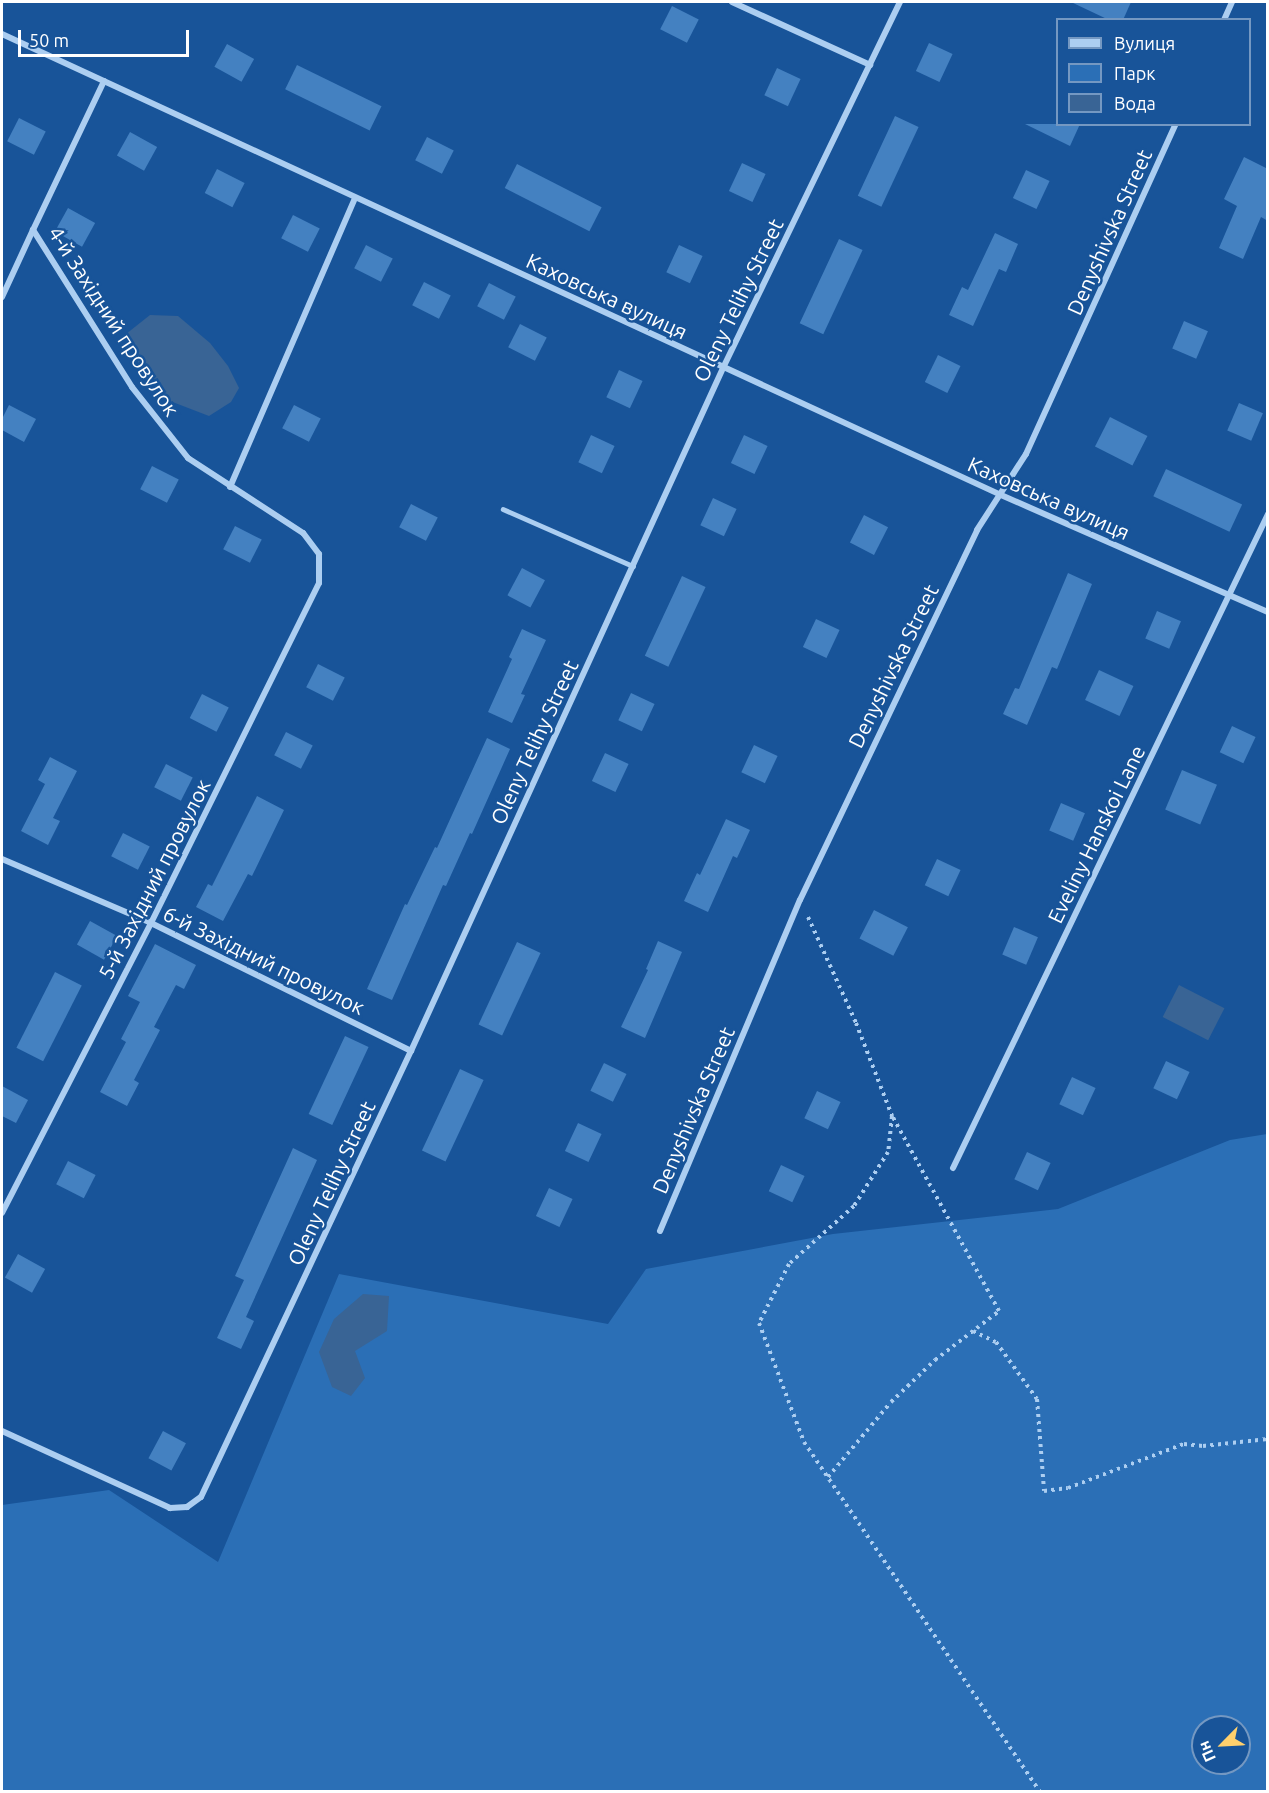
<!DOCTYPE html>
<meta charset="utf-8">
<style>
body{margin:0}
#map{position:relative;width:1269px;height:1793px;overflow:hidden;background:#185499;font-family:Ubuntu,sans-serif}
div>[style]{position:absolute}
.green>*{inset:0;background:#2b6fb6}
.water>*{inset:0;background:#396495;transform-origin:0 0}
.building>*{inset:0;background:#4481c1;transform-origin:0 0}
.path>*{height:4px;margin-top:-2px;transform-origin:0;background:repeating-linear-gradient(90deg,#accef1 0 3px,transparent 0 7.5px)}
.service>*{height:4.5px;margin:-2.25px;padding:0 2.25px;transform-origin:2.25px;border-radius:2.25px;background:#accef1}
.minor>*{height:6px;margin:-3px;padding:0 3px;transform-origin:3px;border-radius:3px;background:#accef1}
span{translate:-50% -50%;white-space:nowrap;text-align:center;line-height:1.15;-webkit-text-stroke:5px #185499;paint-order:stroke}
.street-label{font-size:21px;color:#fff}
.frame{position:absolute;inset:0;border:3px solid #fff;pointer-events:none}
.legend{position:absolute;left:1056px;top:18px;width:195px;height:108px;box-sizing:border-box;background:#185499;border:2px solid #7498c2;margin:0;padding:8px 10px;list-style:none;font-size:18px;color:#fff}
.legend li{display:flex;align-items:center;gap:12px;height:30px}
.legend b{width:30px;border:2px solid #7498c2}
.north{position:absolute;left:1191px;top:1715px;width:60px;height:60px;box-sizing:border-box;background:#185499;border:2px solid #7498c2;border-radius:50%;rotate:246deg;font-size:16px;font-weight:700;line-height:24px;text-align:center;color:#fff}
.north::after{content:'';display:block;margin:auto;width:21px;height:27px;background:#ffd06d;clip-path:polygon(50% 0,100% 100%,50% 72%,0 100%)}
.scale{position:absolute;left:18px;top:30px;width:171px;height:27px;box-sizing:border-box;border:3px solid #fff;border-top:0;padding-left:8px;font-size:18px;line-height:21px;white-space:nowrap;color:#fff;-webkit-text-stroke:4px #185499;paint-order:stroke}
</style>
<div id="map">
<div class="green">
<div style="clip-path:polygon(evenodd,1267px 1134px,1267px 1791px,2px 1791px,2px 1505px,109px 1490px,218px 1562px,339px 1274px,608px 1324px,646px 1269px,833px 1234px,1058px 1209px,1230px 1140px,1267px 1134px,1203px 1727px,1239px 1727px,1239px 1763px,1203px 1763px,1203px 1727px)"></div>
</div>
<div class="water">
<div style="clip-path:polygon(150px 315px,178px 316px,210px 343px,228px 366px,239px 388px,231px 402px,209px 416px,170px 401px,141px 368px,126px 334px)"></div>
<div style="left:1179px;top:985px;width:51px;height:36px;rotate:27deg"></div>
<div style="clip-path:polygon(363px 1294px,389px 1296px,387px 1331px,355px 1351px,365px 1378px,351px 1396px,332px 1387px,319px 1352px,334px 1319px)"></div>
</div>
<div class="building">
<div style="clip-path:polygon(1071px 2px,1131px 2px,1123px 20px,1109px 20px)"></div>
<div style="left:672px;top:6px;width:30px;height:26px;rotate:27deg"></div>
<div style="left:929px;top:43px;width:26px;height:31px;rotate:25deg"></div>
<div style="left:227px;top:44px;width:31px;height:26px;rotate:29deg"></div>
<div style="left:297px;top:65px;width:94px;height:27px;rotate:26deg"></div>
<div style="left:777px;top:68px;width:26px;height:30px;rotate:25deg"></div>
<div style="left:895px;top:116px;width:26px;height:88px;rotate:25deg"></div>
<div style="left:19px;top:118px;width:30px;height:26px;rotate:27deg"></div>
<div style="clip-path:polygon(1025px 124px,1080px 124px,1070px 146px)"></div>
<div style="left:130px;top:132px;width:31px;height:27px;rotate:29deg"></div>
<div style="left:427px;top:137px;width:30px;height:26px;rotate:27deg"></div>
<div style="clip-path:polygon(1244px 157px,1268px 169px,1268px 221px,1261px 217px,1243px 259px,1219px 248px,1237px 206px,1224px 199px)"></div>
<div style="left:742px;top:163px;width:26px;height:31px;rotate:25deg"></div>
<div style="left:517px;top:164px;width:95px;height:27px;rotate:27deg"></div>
<div style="left:217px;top:169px;width:31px;height:27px;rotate:27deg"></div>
<div style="left:1026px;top:170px;width:26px;height:31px;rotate:25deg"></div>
<div style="left:68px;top:208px;width:31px;height:27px;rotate:29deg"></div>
<div style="left:293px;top:215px;width:30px;height:26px;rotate:27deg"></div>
<div style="clip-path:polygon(995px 233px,1018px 244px,1006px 272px,999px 269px,973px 326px,949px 315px,962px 287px,968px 290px)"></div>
<div style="left:839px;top:239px;width:26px;height:93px;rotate:25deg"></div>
<div style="left:366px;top:245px;width:30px;height:26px;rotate:27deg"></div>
<div style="left:679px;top:245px;width:26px;height:30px;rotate:25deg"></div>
<div style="left:424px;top:282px;width:30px;height:26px;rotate:27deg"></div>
<div style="left:489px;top:283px;width:30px;height:26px;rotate:27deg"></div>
<div style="left:1184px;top:321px;width:26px;height:30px;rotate:23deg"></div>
<div style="left:520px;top:324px;width:30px;height:26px;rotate:27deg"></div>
<div style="left:938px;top:355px;width:25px;height:30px;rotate:26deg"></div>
<div style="left:619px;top:370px;width:26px;height:30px;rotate:25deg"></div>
<div style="left:1239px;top:403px;width:26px;height:30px;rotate:23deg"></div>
<div style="clip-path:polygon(9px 405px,36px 419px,24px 442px,2px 430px,2px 419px)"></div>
<div style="left:294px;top:405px;width:30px;height:26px;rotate:27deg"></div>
<div style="left:1110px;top:417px;width:42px;height:33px;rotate:27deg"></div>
<div style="left:591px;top:435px;width:26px;height:30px;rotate:25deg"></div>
<div style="left:744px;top:435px;width:26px;height:31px;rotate:25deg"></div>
<div style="left:152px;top:466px;width:30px;height:26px;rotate:27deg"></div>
<div style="left:1166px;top:469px;width:84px;height:30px;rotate:25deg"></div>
<div style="left:713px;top:498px;width:26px;height:30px;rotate:25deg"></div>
<div style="left:411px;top:504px;width:30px;height:26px;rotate:27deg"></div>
<div style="left:864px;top:515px;width:27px;height:31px;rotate:27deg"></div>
<div style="left:235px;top:526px;width:30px;height:26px;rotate:27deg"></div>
<div style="left:522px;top:568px;width:26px;height:31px;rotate:28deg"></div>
<div style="clip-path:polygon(1068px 573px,1092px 584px,1057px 669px,1052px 667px,1027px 725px,1003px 714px,1015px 688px,1019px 689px)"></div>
<div style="left:682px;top:576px;width:26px;height:88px;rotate:25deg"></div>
<div style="left:1157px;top:611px;width:26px;height:30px;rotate:23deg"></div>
<div style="left:816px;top:619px;width:26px;height:31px;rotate:25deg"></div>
<div style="clip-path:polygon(522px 629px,546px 640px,521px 694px,525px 695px,512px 723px,488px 712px,512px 659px,509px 657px)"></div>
<div style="left:318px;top:664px;width:30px;height:26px;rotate:27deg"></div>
<div style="left:1099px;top:670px;width:38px;height:33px;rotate:25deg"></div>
<div style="left:631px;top:693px;width:26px;height:30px;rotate:25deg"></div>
<div style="left:202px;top:694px;width:30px;height:27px;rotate:27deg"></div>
<div style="left:1232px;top:726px;width:26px;height:29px;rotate:25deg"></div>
<div style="left:286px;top:732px;width:30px;height:26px;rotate:27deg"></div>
<div style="clip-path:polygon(487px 738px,510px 749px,472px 834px,470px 833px,446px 886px,443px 885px,392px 1000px,367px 989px,405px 904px,407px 905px,435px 847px,437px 848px)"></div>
<div style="left:754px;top:745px;width:26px;height:30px;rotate:25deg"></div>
<div style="left:605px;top:753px;width:26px;height:31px;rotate:25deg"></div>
<div style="clip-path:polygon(50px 757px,77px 771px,53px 818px,60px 821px,48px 845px,21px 831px,45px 784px,38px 780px)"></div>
<div style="left:166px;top:764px;width:30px;height:26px;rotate:27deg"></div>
<div style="left:1182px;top:770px;width:38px;height:43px;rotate:23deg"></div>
<div style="clip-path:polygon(257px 796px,284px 810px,252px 876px,248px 874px,223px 921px,196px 907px,208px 884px,212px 886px)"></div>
<div style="left:1061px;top:803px;width:26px;height:30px;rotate:23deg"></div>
<div style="clip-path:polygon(726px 819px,750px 830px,737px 858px,733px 856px,708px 912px,684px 901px,697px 873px,700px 875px)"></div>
<div style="left:123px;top:833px;width:30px;height:26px;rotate:27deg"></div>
<div style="left:937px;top:859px;width:26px;height:29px;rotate:25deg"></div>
<div style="left:874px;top:910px;width:38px;height:32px;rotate:27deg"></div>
<div style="left:90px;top:921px;width:31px;height:27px;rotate:29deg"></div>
<div style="left:1014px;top:927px;width:26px;height:30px;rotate:23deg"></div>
<div style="clip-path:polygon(658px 941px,682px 952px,645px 1038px,621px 1027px,648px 970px,646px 969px)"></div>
<div style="left:517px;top:942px;width:26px;height:91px;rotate:25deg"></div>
<div style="clip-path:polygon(155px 944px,196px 965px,184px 989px,176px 985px,154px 1027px,160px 1030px,134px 1080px,139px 1083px,127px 1106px,100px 1092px,126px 1042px,121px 1039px,140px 1002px,128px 996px)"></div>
<div style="left:55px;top:972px;width:30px;height:85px;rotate:27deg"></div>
<div style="left:345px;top:1036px;width:26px;height:86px;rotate:25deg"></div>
<div style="left:1166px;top:1061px;width:26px;height:30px;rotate:25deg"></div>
<div style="left:604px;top:1063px;width:25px;height:31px;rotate:26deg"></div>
<div style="left:460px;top:1069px;width:26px;height:90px;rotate:25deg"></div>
<div style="left:1072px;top:1077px;width:26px;height:30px;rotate:25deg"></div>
<div style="clip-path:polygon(2px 1086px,28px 1100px,16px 1123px,2px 1116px)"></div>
<div style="left:817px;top:1091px;width:26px;height:30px;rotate:25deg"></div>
<div style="left:578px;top:1123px;width:26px;height:31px;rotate:25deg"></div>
<div style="clip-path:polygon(293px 1148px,317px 1160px,246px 1317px,254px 1321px,241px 1349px,217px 1338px,244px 1280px,235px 1276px)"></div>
<div style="left:1027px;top:1152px;width:26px;height:30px;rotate:25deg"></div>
<div style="left:68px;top:1161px;width:31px;height:26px;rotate:27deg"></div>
<div style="left:781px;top:1165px;width:26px;height:29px;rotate:25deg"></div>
<div style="left:549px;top:1188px;width:26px;height:31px;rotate:25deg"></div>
<div style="left:18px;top:1254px;width:31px;height:27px;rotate:29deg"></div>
<div style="left:163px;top:1431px;width:26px;height:31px;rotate:28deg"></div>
</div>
<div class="path">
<div style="left:808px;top:917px;width:116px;rotate:65.6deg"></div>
<div style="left:856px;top:1023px;width:100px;rotate:68.8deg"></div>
<div style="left:892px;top:1116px;width:36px;rotate:96deg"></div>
<div style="left:888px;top:1152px;width:64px;rotate:122.2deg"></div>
<div style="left:854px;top:1206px;width:87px;rotate:138.3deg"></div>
<div style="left:789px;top:1264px;width:66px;rotate:117deg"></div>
<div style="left:759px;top:1323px;width:127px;rotate:69.3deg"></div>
<div style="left:804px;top:1442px;width:422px;rotate:56deg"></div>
<div style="left:973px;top:1331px;width:25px;rotate:26deg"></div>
<div style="left:996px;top:1342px;width:70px;rotate:54.3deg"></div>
<div style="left:1037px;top:1399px;width:92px;rotate:85.6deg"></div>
<div style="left:1044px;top:1491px;width:24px;rotate:-7deg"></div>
<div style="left:1068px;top:1488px;width:124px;rotate:-20.8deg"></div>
<div style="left:1184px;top:1444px;width:19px;rotate:6deg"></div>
<div style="left:1203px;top:1446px;width:65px;rotate:-6.1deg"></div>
<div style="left:828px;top:1477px;width:98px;rotate:-50deg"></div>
<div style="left:891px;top:1402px;width:61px;rotate:-43.7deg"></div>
<div style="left:935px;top:1360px;width:81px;rotate:-37.4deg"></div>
<div style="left:999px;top:1311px;width:221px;rotate:-118.7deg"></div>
</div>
<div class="service">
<div style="left:503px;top:509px;width:142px;rotate:23.7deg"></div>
</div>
<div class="minor">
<div style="left:732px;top:2px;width:152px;rotate:24.5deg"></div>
<div style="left:1224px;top:20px;width:20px;rotate:-66deg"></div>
<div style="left:2px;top:34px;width:1100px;rotate:24.77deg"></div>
<div style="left:1001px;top:495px;width:292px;rotate:23.7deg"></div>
<div style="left:2px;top:297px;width:74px;rotate:-65.2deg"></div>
<div style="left:230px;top:487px;width:315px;rotate:-66.6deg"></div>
<div style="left:2px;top:859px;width:162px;rotate:23.2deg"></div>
<div style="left:151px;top:923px;width:290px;rotate:26.2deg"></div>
<div style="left:953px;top:1168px;width:726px;rotate:-64.28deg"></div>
<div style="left:2px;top:1213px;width:326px;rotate:-62.8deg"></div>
<div style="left:151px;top:923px;width:379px;rotate:-63.7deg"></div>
<div style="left:319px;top:583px;width:29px;rotate:-90deg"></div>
<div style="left:319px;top:554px;width:26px;rotate:-127deg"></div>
<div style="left:303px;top:533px;width:137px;rotate:-146.9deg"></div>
<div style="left:188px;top:458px;width:90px;rotate:-128.3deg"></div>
<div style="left:132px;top:387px;width:186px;rotate:-122.2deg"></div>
<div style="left:33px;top:230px;width:165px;rotate:-64.5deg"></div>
<div style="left:660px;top:1231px;width:359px;rotate:-67.1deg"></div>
<div style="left:800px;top:900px;width:410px;rotate:-64.4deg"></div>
<div style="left:977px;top:530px;width:90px;rotate:-57.2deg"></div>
<div style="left:1026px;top:454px;width:362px;rotate:-65.6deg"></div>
<div style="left:2px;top:1431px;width:185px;rotate:24.6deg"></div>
<div style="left:170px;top:1508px;width:17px;rotate:-3deg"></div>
<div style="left:187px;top:1507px;width:17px;rotate:-36deg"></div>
<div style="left:201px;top:1497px;width:493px;rotate:-64.8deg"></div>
<div style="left:411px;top:1051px;width:751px;rotate:-65.45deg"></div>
<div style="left:723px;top:368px;width:407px;rotate:-64.2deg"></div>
</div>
<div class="street-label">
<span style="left:1109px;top:232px;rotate:-66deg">Denyshivska Street</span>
<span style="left:607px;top:296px;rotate:25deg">Каховська вулиця</span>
<span style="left:738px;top:300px;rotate:-64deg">Oleny Telihy Street</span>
<span style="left:114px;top:321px;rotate:57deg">4-й Західний провулок</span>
<span style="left:1049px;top:498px;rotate:24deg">Каховська вулиця</span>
<span style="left:893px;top:666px;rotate:-64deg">Denyshivska Street</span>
<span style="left:534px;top:742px;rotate:-65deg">Oleny Telihy Street</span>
<span style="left:1096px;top:834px;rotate:-64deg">Eveliny Hanskoi Lane</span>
<span style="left:154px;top:879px;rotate:-63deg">5-й Західний провулок</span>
<span style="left:264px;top:960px;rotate:26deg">6-й Західний провулок</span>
<span style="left:693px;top:1110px;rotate:-67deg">Denyshivska Street</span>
<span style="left:331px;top:1183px;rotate:-65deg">Oleny Telihy Street</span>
</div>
<div class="frame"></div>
<ul class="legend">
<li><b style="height:8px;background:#accef1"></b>Вулиця</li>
<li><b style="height:16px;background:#2b6fb6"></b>Парк</li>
<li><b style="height:16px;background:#396495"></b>Вода</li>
</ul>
<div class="north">Пн</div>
<div class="scale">50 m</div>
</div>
